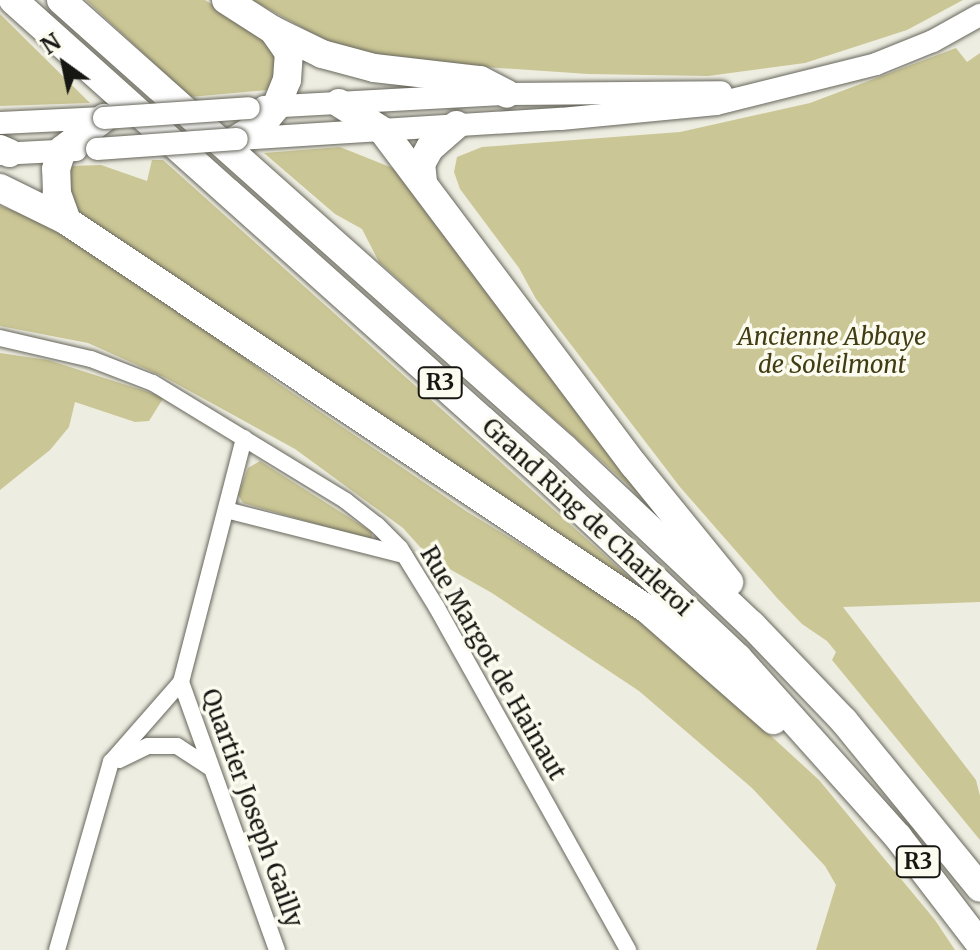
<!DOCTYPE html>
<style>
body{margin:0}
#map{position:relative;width:980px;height:950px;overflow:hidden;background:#eeede1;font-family:Merriweather,serif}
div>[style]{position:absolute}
.green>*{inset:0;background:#cbc695}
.roads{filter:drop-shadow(0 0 2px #67665c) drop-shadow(0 0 2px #67665c)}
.street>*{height:16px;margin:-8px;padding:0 8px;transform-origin:8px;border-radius:8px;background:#fff}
.secondary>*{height:22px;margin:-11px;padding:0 11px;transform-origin:11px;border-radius:11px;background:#fff}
.highway>*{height:28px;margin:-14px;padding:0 14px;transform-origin:14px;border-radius:14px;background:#fff}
.bridges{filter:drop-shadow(0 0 2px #67665c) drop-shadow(0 0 2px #67665c)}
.secondary-bridge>*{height:22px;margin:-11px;padding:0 11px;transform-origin:11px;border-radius:11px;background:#fff}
span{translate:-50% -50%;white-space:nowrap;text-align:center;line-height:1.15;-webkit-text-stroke:7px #fcfbef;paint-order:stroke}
.shield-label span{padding:2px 6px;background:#fcfbef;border:2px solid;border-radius:6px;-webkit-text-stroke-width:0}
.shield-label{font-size:22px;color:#161612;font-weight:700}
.park-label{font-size:24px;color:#413c13;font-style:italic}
.street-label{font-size:24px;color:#161612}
.north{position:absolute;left:24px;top:24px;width:80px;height:80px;-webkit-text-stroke:6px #fcfbef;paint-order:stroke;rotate:327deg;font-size:22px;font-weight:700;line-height:32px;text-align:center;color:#161612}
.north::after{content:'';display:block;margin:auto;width:28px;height:36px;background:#161612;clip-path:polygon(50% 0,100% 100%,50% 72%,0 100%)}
</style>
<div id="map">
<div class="green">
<div style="clip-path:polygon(86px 0,205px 0,272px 42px,280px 77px,267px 90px,190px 97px)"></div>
<div style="clip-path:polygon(252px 0,963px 0,907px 30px,805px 63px,708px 76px,588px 74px,396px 61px,328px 42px)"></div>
<div style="clip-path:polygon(0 14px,90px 103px,0 106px)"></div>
<div style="clip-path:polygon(956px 48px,967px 62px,980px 53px,980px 602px,843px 607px,976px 780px,980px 796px,980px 840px,832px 660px,836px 652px,827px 641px,802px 624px,777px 598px,680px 487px,536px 299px,519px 268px,460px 189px,454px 172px,457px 157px,482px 147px,680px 132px,810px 103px)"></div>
<div style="clip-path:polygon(340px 147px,395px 169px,665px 518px,379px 262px,362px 229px,335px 214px,264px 153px)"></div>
<div style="clip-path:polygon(152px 160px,163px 160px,658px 603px,79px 213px,72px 202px,68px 176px,71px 166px,101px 165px,147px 181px)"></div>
<div style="clip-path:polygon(0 206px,34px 218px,84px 249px,217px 336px,275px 381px,466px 511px,647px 622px,819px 780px,935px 920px,955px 950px,816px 950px,836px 885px,825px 866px,752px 788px,639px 691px,492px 593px,430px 558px,403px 528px,295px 449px,166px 378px,88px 343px,0 326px)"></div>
<div style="clip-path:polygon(0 353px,48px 360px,164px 397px,149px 421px,135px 422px,75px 402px,69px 427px,50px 450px,0 490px)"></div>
<div style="clip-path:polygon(260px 461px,372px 532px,372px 540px,243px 503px,238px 495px,248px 468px)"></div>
</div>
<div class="roads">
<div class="street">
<div style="left:0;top:338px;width:93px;rotate:13deg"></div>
<div style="left:91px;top:359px;width:66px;rotate:21.2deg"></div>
<div style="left:153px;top:383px;width:226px;rotate:31.4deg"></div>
<div style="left:346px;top:501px;width:39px;rotate:38deg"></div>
<div style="left:377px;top:525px;width:33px;rotate:45deg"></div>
<div style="left:400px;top:548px;width:70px;rotate:58.3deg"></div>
<div style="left:437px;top:608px;width:392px;rotate:60.8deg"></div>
<div style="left:226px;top:510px;width:184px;rotate:14.2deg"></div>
<div style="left:181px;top:682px;width:285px;rotate:70.3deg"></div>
<div style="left:119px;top:760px;width:32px;rotate:-26deg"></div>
<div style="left:148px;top:746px;width:29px"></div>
<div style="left:177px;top:746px;width:38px;rotate:33deg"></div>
<div style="left:57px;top:950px;width:196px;rotate:-74deg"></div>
<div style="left:111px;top:762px;width:106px;rotate:-48.8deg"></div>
<div style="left:181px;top:682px;width:252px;rotate:-75.5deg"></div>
</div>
<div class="secondary">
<div style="left:264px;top:107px;width:243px;rotate:-3.1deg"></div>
<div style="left:507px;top:94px;width:214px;rotate:-0.5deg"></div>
<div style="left:0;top:123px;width:104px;rotate:-2.8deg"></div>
<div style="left:239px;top:139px;width:323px;rotate:-3.6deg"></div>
<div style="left:561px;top:119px;width:156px;rotate:-5.5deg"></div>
<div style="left:716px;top:104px;width:165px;rotate:-14deg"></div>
<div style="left:876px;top:64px;width:61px;rotate:-22deg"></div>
<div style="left:933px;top:41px;width:54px;rotate:-29deg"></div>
<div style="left:0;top:154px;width:76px;rotate:-3deg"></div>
</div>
<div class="highway">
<div style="left:13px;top:0;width:714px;rotate:41.82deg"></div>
<div style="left:545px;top:476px;width:265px;rotate:43.3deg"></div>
<div style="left:738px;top:658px;width:240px;rotate:48.2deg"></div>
<div style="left:898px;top:837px;width:135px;rotate:52.5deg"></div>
<div style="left:61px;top:0;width:675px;rotate:41.7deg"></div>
<div style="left:565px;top:449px;width:257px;rotate:43.3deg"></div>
<div style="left:752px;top:625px;width:133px;rotate:46.2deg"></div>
<div style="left:844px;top:721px;width:215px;rotate:50.8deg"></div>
<div style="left:226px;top:0;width:56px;rotate:32.6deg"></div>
<div style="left:273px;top:30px;width:55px;rotate:26.1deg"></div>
<div style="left:322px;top:54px;width:54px;rotate:15.1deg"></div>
<div style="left:374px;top:68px;width:107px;rotate:6.5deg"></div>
<div style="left:480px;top:80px;width:30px;rotate:27deg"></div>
<div style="left:339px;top:103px;width:52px;rotate:32.5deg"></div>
<div style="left:383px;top:131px;width:418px;rotate:53.1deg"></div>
<div style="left:634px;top:465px;width:151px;rotate:50.9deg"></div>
<div style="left:237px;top:139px;width:31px;rotate:-32deg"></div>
<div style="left:263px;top:123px;width:21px;rotate:-51deg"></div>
<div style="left:276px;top:107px;width:29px;rotate:-68deg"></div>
<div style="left:287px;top:80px;width:27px;rotate:-86deg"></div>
<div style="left:289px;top:53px;width:28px;rotate:-125deg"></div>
<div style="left:0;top:149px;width:10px;rotate:24deg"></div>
<div style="left:423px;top:182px;width:18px;rotate:-96deg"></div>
<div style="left:421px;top:164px;width:18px;rotate:-61deg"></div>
<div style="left:430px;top:148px;width:35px;rotate:-41deg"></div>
<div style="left:0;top:188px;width:75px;rotate:26.2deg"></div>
<div style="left:67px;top:221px;width:699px;rotate:33.8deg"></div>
<div style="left:648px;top:610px;width:167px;rotate:41.3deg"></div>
<div style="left:67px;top:221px;width:30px;rotate:-110deg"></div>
<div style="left:57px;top:193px;width:24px;rotate:-92deg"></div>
<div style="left:56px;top:169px;width:20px;rotate:-72deg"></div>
<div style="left:62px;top:150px;width:53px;rotate:-37.3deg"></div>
</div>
</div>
<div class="bridges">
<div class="secondary-bridge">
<div style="left:104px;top:118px;width:145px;rotate:-3.9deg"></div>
<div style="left:97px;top:149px;width:140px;rotate:-4.1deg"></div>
</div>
</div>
<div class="shield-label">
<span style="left:440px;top:383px">R3</span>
<span style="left:918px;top:862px">R3</span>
</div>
<div class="park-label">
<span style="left:832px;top:351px">Ancienne Abbaye<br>de Soleilmont</span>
</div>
<div class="street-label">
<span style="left:587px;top:517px;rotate:43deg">Grand Ring de Charleroi</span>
<span style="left:493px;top:663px;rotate:60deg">Rue Margot de Hainaut</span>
<span style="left:252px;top:808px;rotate:70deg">Quartier Joseph Gailly</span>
</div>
<div class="north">N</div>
</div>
